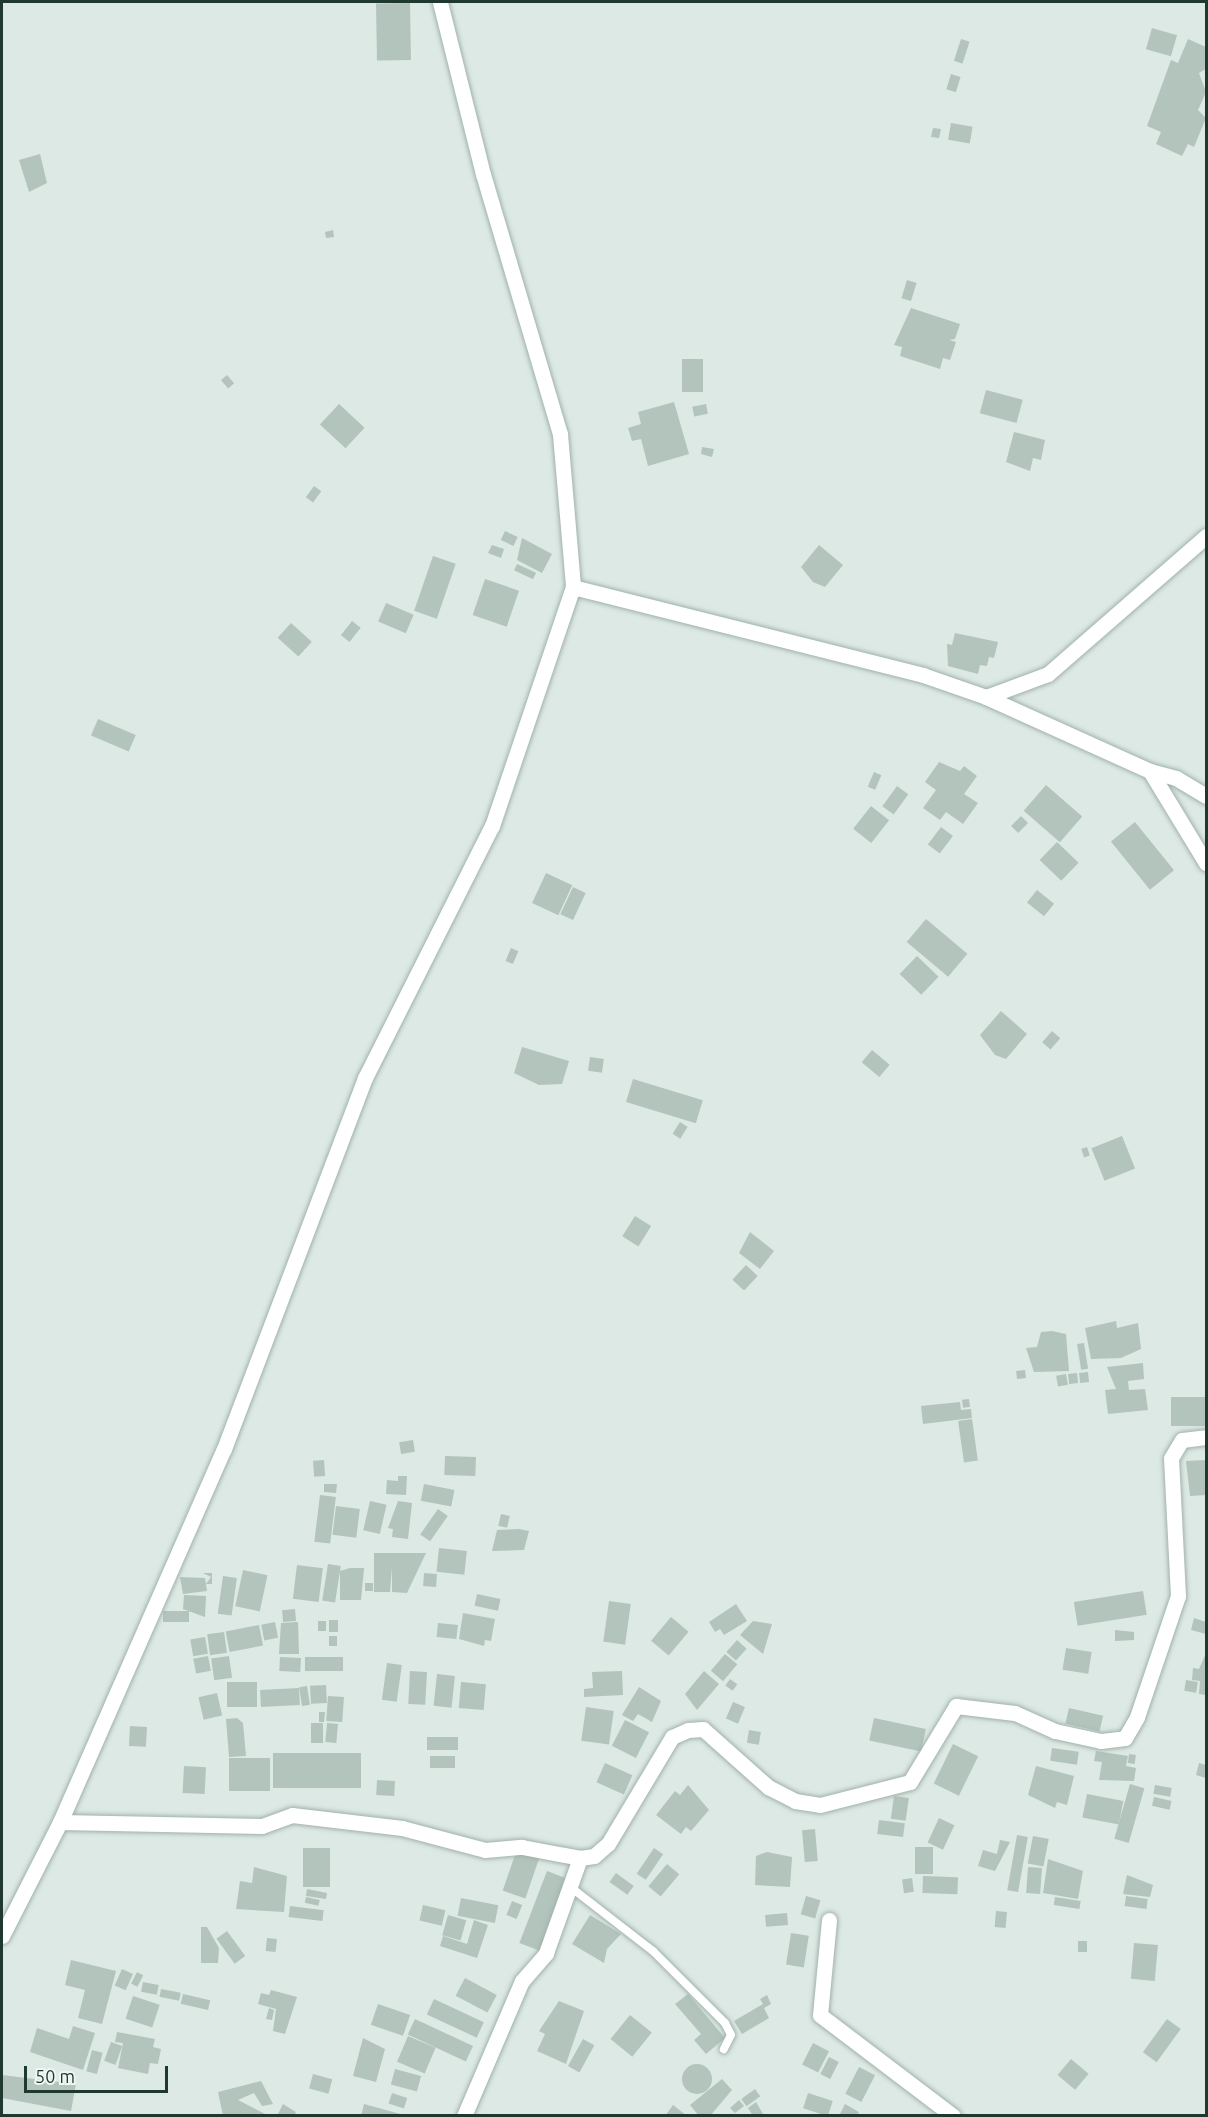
<!DOCTYPE html>
<style>
body{margin:0}
#map{position:relative;width:1208px;height:2117px;overflow:hidden;background:#dde9e4;font-family:Ubuntu,sans-serif}
div>[style]{position:absolute}
.building>*{inset:0;background:#b3c4bd;transform-origin:0 0}
.round{border-radius:50%}
.roads{filter:drop-shadow(0 0 2px #a0b1ab) drop-shadow(0 0 2px #a0b1ab)}
.service>*{height:8px;margin:-4px;padding:0 4px;transform-origin:4px;border-radius:4px;background:#fff}
.minor>*{height:15px;margin:-7.5px;padding:0 7.5px;transform-origin:7.5px;border-radius:7.5px;background:#fff}
span{translate:-50% -50%;white-space:nowrap;text-align:center;line-height:1.15;-webkit-text-stroke:5px #eef6f2;paint-order:stroke}
.frame{position:absolute;inset:0;border:3px solid #1f3931;pointer-events:none}
.scale{position:absolute;left:24px;top:2066px;width:144px;height:27px;box-sizing:border-box;border:3px solid #1f3931;border-top:0;padding-left:8px;font-size:18px;line-height:21px;white-space:nowrap;color:#1f3931;-webkit-text-stroke:4px #eef6f2;paint-order:stroke}
</style>
<div id="map">
<div class="building">
<div style="left:410px;top:3px;width:57px;height:34px;rotate:89deg"></div>
<div style="left:1152px;top:28px;width:26px;height:22px;rotate:16deg"></div>
<div style="left:961px;top:39px;width:9px;height:23px;rotate:18deg"></div>
<div style="clip-path:polygon(1188px 39px,1206px 47px,1206px 69px,1199px 73px,1206px 92px,1198px 110px,1206px 118px,1194px 147px,1188px 144px,1182px 156px,1156px 144px,1161px 132px,1147px 126px,1171px 60px,1178px 63px)"></div>
<div style="left:951px;top:74px;width:10px;height:16px;rotate:17deg"></div>
<div style="left:951px;top:123px;width:22px;height:17px;rotate:10deg"></div>
<div style="clip-path:polygon(933px 128px,941px 129px,939px 138px,931px 137px)"></div>
<div style="clip-path:polygon(40px 154px,47px 183px,29px 192px,19px 160px)"></div>
<div style="clip-path:polygon(333px 230px,334px 237px,326px 238px,325px 232px)"></div>
<div style="left:907px;top:280px;width:10px;height:19px;rotate:17deg"></div>
<div style="clip-path:polygon(911px 308px,960px 324px,955px 339px,949px 340px,956px 342px,950px 360px,943px 358px,940px 369px,900px 356px,902px 347px,894px 345px)"></div>
<div style="left:682px;top:359px;width:21px;height:33px"></div>
<div style="left:227px;top:375px;width:11px;height:8px;rotate:49deg"></div>
<div style="left:986px;top:390px;width:38px;height:24px;rotate:15deg"></div>
<div style="clip-path:polygon(674px 402px,689px 454px,648px 466px,641px 439px,632px 441px,628px 428px,641px 424px,638px 412px)"></div>
<div style="left:339px;top:404px;width:35px;height:28px;rotate:43deg"></div>
<div style="left:706px;top:404px;width:10px;height:14px;rotate:79deg"></div>
<div style="clip-path:polygon(1014px 432px,1045px 440px,1041px 460px,1033px 458px,1030px 471px,1006px 462px)"></div>
<div style="clip-path:polygon(702px 447px,714px 449px,712px 457px,701px 454px)"></div>
<div style="left:314px;top:486px;width:9px;height:14px;rotate:36deg"></div>
<div style="left:505px;top:531px;width:14px;height:10px;rotate:25deg"></div>
<div style="clip-path:polygon(522px 538px,552px 554px,542px 573px,517px 560px)"></div>
<div style="clip-path:polygon(492px 545px,504px 549px,501px 558px,488px 553px)"></div>
<div style="clip-path:polygon(819px 545px,843px 565px,825px 587px,813px 582px,801px 567px)"></div>
<div style="left:433px;top:556px;width:24px;height:58px;rotate:19deg"></div>
<div style="left:517px;top:564px;width:21px;height:7px;rotate:25deg"></div>
<div style="left:485px;top:579px;width:36px;height:38px;rotate:19deg"></div>
<div style="left:386px;top:603px;width:30px;height:20px;rotate:23deg"></div>
<div style="left:352px;top:621px;width:11px;height:18px;rotate:38deg"></div>
<div style="left:291px;top:623px;width:28px;height:20px;rotate:42deg"></div>
<div style="clip-path:polygon(955px 633px,998px 642px,994px 658px,989px 657px,987px 666px,980px 665px,978px 674px,948px 666px,947px 644px,952px 645px)"></div>
<div style="left:98px;top:719px;width:41px;height:18px;rotate:23deg"></div>
<div style="clip-path:polygon(939px 762px,960px 771px,964px 766px,977px 776px,964px 794px,978px 803px,963px 824px,946px 812px,940px 820px,923px 808px,936px 790px,925px 782px)"></div>
<div style="left:874px;top:772px;width:8px;height:16px;rotate:23deg"></div>
<div style="left:1046px;top:785px;width:48px;height:34px;rotate:41deg"></div>
<div style="left:897px;top:786px;width:14px;height:25px;rotate:36deg"></div>
<div style="left:871px;top:806px;width:23px;height:29px;rotate:38deg"></div>
<div style="left:1021px;top:816px;width:10px;height:14px;rotate:45deg"></div>
<div style="left:1135px;top:822px;width:62px;height:31px;rotate:51deg"></div>
<div style="left:941px;top:827px;width:15px;height:22px;rotate:37deg"></div>
<div style="left:1057px;top:842px;width:30px;height:25px;rotate:44deg"></div>
<div style="left:546px;top:873px;width:29px;height:33px;rotate:25deg"></div>
<div style="left:573px;top:887px;width:14px;height:30px;rotate:25deg"></div>
<div style="left:1037px;top:890px;width:22px;height:16px;rotate:39deg"></div>
<div style="left:926px;top:919px;width:54px;height:30px;rotate:40deg"></div>
<div style="left:511px;top:948px;width:8px;height:14px;rotate:23deg"></div>
<div style="left:917px;top:956px;width:30px;height:25px;rotate:44deg"></div>
<div style="clip-path:polygon(1001px 1011px,1027px 1034px,1006px 1059px,995px 1055px,980px 1035px)"></div>
<div style="left:1052px;top:1031px;width:11px;height:15px;rotate:41deg"></div>
<div style="clip-path:polygon(522px 1047px,569px 1061px,562px 1084px,539px 1085px,514px 1073px)"></div>
<div style="left:872px;top:1050px;width:23px;height:16px;rotate:40deg"></div>
<div style="left:590px;top:1057px;width:14px;height:14px;rotate:8deg"></div>
<div style="left:633px;top:1079px;width:73px;height:24px;rotate:17deg"></div>
<div style="left:680px;top:1122px;width:9px;height:14px;rotate:32deg"></div>
<div style="left:1122px;top:1136px;width:35px;height:33px;rotate:68deg"></div>
<div style="left:1087px;top:1147px;width:9px;height:6px;rotate:72deg"></div>
<div style="left:635px;top:1216px;width:19px;height:24px;rotate:32deg"></div>
<div style="clip-path:polygon(750px 1232px,774px 1251px,760px 1269px,739px 1253px)"></div>
<div style="left:746px;top:1265px;width:16px;height:20px;rotate:43deg"></div>
<div style="clip-path:polygon(1116px 1321px,1117px 1328px,1138px 1323px,1141px 1349px,1121px 1358px,1091px 1359px,1085px 1328px)"></div>
<div style="clip-path:polygon(1052px 1331px,1066px 1334px,1069px 1371px,1034px 1372px,1026px 1348px,1037px 1347px,1041px 1332px)"></div>
<div style="left:1084px;top:1343px;width:26px;height:7px;rotate:81deg"></div>
<div style="clip-path:polygon(1143px 1363px,1144px 1379px,1128px 1381px,1129px 1390px,1145px 1389px,1148px 1410px,1108px 1414px,1105px 1390px,1116px 1389px,1107px 1367px)"></div>
<div style="left:1025px;top:1370px;width:8px;height:9px;rotate:83deg"></div>
<div style="left:1088px;top:1372px;width:10px;height:9px;rotate:84deg"></div>
<div style="left:1077px;top:1373px;width:10px;height:9px;rotate:84deg"></div>
<div style="left:1066px;top:1374px;width:11px;height:10px;rotate:80deg"></div>
<div style="left:1206px;top:1397px;width:29px;height:35px;rotate:90deg"></div>
<div style="left:969px;top:1399px;width:8px;height:7px;rotate:83deg"></div>
<div style="clip-path:polygon(960px 1402px,961px 1410px,971px 1409px,972px 1418px,923px 1424px,921px 1406px)"></div>
<div style="left:972px;top:1419px;width:42px;height:14px;rotate:82deg"></div>
<div style="left:413px;top:1440px;width:12px;height:14px;rotate:81deg"></div>
<div style="left:445px;top:1456px;width:31px;height:19px;rotate:2deg"></div>
<div style="left:324px;top:1460px;width:16px;height:11px;rotate:86deg"></div>
<div style="clip-path:polygon(1206px 1460px,1206px 1495px,1190px 1496px,1186px 1461px)"></div>
<div style="clip-path:polygon(398px 1476px,407px 1476px,406px 1495px,386px 1494px,387px 1480px,398px 1481px)"></div>
<div style="clip-path:polygon(324px 1484px,337px 1484px,336px 1493px,324px 1492px)"></div>
<div style="left:424px;top:1484px;width:31px;height:17px;rotate:11deg"></div>
<div style="left:320px;top:1495px;width:16px;height:47px;rotate:7deg"></div>
<div style="left:370px;top:1501px;width:17px;height:30px;rotate:13deg"></div>
<div style="clip-path:polygon(398px 1501px,412px 1503px,408px 1539px,392px 1537px,393px 1529px,388px 1528px)"></div>
<div style="left:336px;top:1506px;width:24px;height:29px;rotate:7deg"></div>
<div style="left:438px;top:1509px;width:12px;height:31px;rotate:35deg"></div>
<div style="left:501px;top:1514px;width:9px;height:12px;rotate:13deg"></div>
<div style="clip-path:polygon(519px 1529px,529px 1531px,524px 1550px,492px 1551px,497px 1530px)"></div>
<div style="left:439px;top:1548px;width:28px;height:24px;rotate:6deg"></div>
<div style="clip-path:polygon(374px 1553px,426px 1553px,407px 1593px,392px 1592px,392px 1567px,390px 1592px,374px 1592px)"></div>
<div style="left:328px;top:1564px;width:13px;height:37px;rotate:9deg"></div>
<div style="left:297px;top:1565px;width:26px;height:34px;rotate:7deg"></div>
<div style="clip-path:polygon(350px 1568px,364px 1568px,361px 1600px,340px 1600px,340px 1571px)"></div>
<div style="left:243px;top:1570px;width:25px;height:37px;rotate:12deg"></div>
<div style="clip-path:polygon(203px 1573px,212px 1573px,212px 1584px,206px 1584px,207px 1591px,183px 1594px,180px 1577px,205px 1578px,206px 1584px,211px 1577px)"></div>
<div style="left:424px;top:1573px;width:13px;height:13px;rotate:4deg"></div>
<div style="left:223px;top:1576px;width:14px;height:38px;rotate:8deg"></div>
<div style="left:365px;top:1583px;width:8px;height:8px"></div>
<div style="left:1143px;top:1591px;width:24px;height:70px;rotate:81deg"></div>
<div style="left:477px;top:1594px;width:24px;height:12px;rotate:12deg"></div>
<div style="clip-path:polygon(184px 1595px,206px 1596px,205px 1617px,183px 1609px)"></div>
<div style="left:609px;top:1601px;width:22px;height:41px;rotate:8deg"></div>
<div style="clip-path:polygon(736px 1604px,747px 1621px,724px 1635px,720px 1629px,715px 1632px,709px 1622px)"></div>
<div style="left:295px;top:1609px;width:12px;height:13px;rotate:85deg"></div>
<div style="left:189px;top:1611px;width:11px;height:26px;rotate:90deg"></div>
<div style="clip-path:polygon(463px 1613px,495px 1619px,491px 1641px,485px 1640px,484px 1646px,459px 1639px)"></div>
<div style="left:671px;top:1617px;width:23px;height:31px;rotate:40deg"></div>
<div style="clip-path:polygon(1194px 1618px,1206px 1622px,1206px 1634px,1191px 1630px)"></div>
<div style="left:329px;top:1620px;width:9px;height:12px"></div>
<div style="left:318px;top:1621px;width:8px;height:10px"></div>
<div style="clip-path:polygon(753px 1621px,772px 1624px,763px 1654px,740px 1635px)"></div>
<div style="left:275px;top:1622px;width:16px;height:14px;rotate:79deg"></div>
<div style="clip-path:polygon(298px 1622px,299px 1654px,279px 1654px,281px 1623px)"></div>
<div style="left:438px;top:1623px;width:20px;height:14px;rotate:6deg"></div>
<div style="left:259px;top:1625px;width:21px;height:34px;rotate:79deg"></div>
<div style="clip-path:polygon(1115px 1630px,1134px 1632px,1134px 1640px,1115px 1641px)"></div>
<div style="left:224px;top:1632px;width:21px;height:17px;rotate:82deg"></div>
<div style="left:329px;top:1636px;width:8px;height:10px"></div>
<div style="left:205px;top:1637px;width:17px;height:15px;rotate:80deg"></div>
<div style="left:737px;top:1640px;width:13px;height:16px;rotate:42deg"></div>
<div style="left:1066px;top:1648px;width:26px;height:22px;rotate:9deg"></div>
<div style="clip-path:polygon(1206px 1653px,1206px 1695px,1199px 1694px,1200px 1681px,1192px 1680px,1193px 1668px,1199px 1669px)"></div>
<div style="left:725px;top:1654px;width:16px;height:22px;rotate:40deg"></div>
<div style="left:208px;top:1656px;width:15px;height:15px;rotate:79deg"></div>
<div style="left:229px;top:1656px;width:22px;height:18px;rotate:82deg"></div>
<div style="left:280px;top:1657px;width:21px;height:14px;rotate:3deg"></div>
<div style="left:305px;top:1657px;width:38px;height:14px"></div>
<div style="left:387px;top:1663px;width:15px;height:37px;rotate:8deg"></div>
<div style="left:410px;top:1671px;width:17px;height:33px;rotate:3deg"></div>
<div style="clip-path:polygon(622px 1671px,623px 1695px,584px 1697px,584px 1689px,593px 1688px,592px 1672px)"></div>
<div style="clip-path:polygon(704px 1671px,719px 1684px,697px 1710px,685px 1694px)"></div>
<div style="left:437px;top:1674px;width:18px;height:32px;rotate:6deg"></div>
<div style="left:730px;top:1679px;width:9px;height:8px;rotate:36deg"></div>
<div style="left:1186px;top:1680px;width:12px;height:11px;rotate:9deg"></div>
<div style="left:227px;top:1682px;width:30px;height:25px"></div>
<div style="left:461px;top:1682px;width:25px;height:26px;rotate:5deg"></div>
<div style="left:326px;top:1685px;width:18px;height:16px;rotate:87deg"></div>
<div style="left:307px;top:1686px;width:19px;height:8px;rotate:81deg"></div>
<div style="clip-path:polygon(639px 1687px,661px 1701px,652px 1722px,638px 1714px,633px 1721px,622px 1715px)"></div>
<div style="left:299px;top:1688px;width:17px;height:39px;rotate:87deg"></div>
<div style="left:217px;top:1693px;width:23px;height:19px;rotate:77deg"></div>
<div style="left:328px;top:1696px;width:16px;height:25px;rotate:4deg"></div>
<div style="left:733px;top:1702px;width:13px;height:18px;rotate:23deg"></div>
<div style="left:586px;top:1707px;width:28px;height:34px;rotate:8deg"></div>
<div style="left:1069px;top:1708px;width:35px;height:16px;rotate:13deg"></div>
<div style="clip-path:polygon(319px 1712px,325px 1712px,324px 1722px,319px 1722px)"></div>
<div style="clip-path:polygon(237px 1718px,243px 1723px,246px 1756px,229px 1757px,226px 1719px)"></div>
<div style="left:874px;top:1718px;width:53px;height:23px;rotate:12deg"></div>
<div style="left:625px;top:1720px;width:27px;height:29px;rotate:27deg"></div>
<div style="left:311px;top:1723px;width:12px;height:20px"></div>
<div style="left:327px;top:1723px;width:11px;height:19px;rotate:5deg"></div>
<div style="left:130px;top:1726px;width:17px;height:20px;rotate:3deg"></div>
<div style="left:749px;top:1730px;width:12px;height:13px;rotate:9deg"></div>
<div style="left:427px;top:1737px;width:31px;height:13px"></div>
<div style="left:953px;top:1744px;width:28px;height:44px;rotate:26deg"></div>
<div style="left:1052px;top:1748px;width:27px;height:13px;rotate:8deg"></div>
<div style="clip-path:polygon(1096px 1751px,1128px 1756px,1126px 1766px,1136px 1768px,1134px 1781px,1099px 1780px,1102px 1762px,1094px 1761px)"></div>
<div style="left:361px;top:1753px;width:35px;height:88px;rotate:90deg"></div>
<div style="left:1129px;top:1754px;width:7px;height:9px;rotate:8deg"></div>
<div style="left:430px;top:1756px;width:25px;height:12px"></div>
<div style="left:229px;top:1758px;width:41px;height:33px"></div>
<div style="left:605px;top:1763px;width:30px;height:21px;rotate:24deg"></div>
<div style="clip-path:polygon(1199px 1763px,1206px 1765px,1206px 1778px,1196px 1775px)"></div>
<div style="left:184px;top:1766px;width:22px;height:27px;rotate:3deg"></div>
<div style="clip-path:polygon(1036px 1766px,1074px 1776px,1067px 1805px,1057px 1802px,1055px 1808px,1028px 1795px)"></div>
<div style="left:377px;top:1780px;width:18px;height:15px;rotate:3deg"></div>
<div style="left:1130px;top:1784px;width:15px;height:57px;rotate:16deg"></div>
<div style="clip-path:polygon(688px 1785px,709px 1810px,691px 1831px,686px 1827px,681px 1834px,656px 1815px,675px 1791px,680px 1795px)"></div>
<div style="left:1155px;top:1785px;width:17px;height:9px;rotate:10deg"></div>
<div style="left:1087px;top:1794px;width:37px;height:24px;rotate:11deg"></div>
<div style="left:894px;top:1796px;width:15px;height:23px;rotate:8deg"></div>
<div style="left:1154px;top:1797px;width:18px;height:9px;rotate:13deg"></div>
<div style="left:939px;top:1818px;width:17px;height:27px;rotate:25deg"></div>
<div style="left:879px;top:1820px;width:26px;height:14px;rotate:7deg"></div>
<div style="left:815px;top:1829px;width:32px;height:13px;rotate:85deg"></div>
<div style="left:1017px;top:1835px;width:11px;height:56px;rotate:10deg"></div>
<div style="left:1033px;top:1836px;width:16px;height:28px;rotate:11deg"></div>
<div style="clip-path:polygon(1000px 1840px,1010px 1842px,995px 1871px,978px 1866px,983px 1850px,997px 1854px)"></div>
<div style="left:915px;top:1847px;width:18px;height:27px"></div>
<div style="left:303px;top:1848px;width:27px;height:39px"></div>
<div style="left:654px;top:1848px;width:11px;height:31px;rotate:34deg"></div>
<div style="left:517px;top:1849px;width:24px;height:44px;rotate:19deg"></div>
<div style="clip-path:polygon(767px 1852px,792px 1857px,790px 1887px,755px 1885px,756px 1856px)"></div>
<div style="clip-path:polygon(1048px 1859px,1083px 1871px,1078px 1899px,1043px 1893px)"></div>
<div style="left:667px;top:1864px;width:16px;height:29px;rotate:40deg"></div>
<div style="clip-path:polygon(254px 1867px,287px 1876px,284px 1912px,236px 1909px,240px 1881px,252px 1883px)"></div>
<div style="left:1028px;top:1867px;width:14px;height:26px;rotate:4deg"></div>
<div style="left:547px;top:1871px;width:26px;height:77px;rotate:21deg"></div>
<div style="left:616px;top:1873px;width:22px;height:11px;rotate:36deg"></div>
<div style="clip-path:polygon(1127px 1875px,1153px 1885px,1150px 1897px,1123px 1894px)"></div>
<div style="left:923px;top:1876px;width:35px;height:17px;rotate:2deg"></div>
<div style="left:912px;top:1878px;width:14px;height:10px;rotate:82deg"></div>
<div style="clip-path:polygon(307px 1889px,327px 1893px,326px 1899px,306px 1896px)"></div>
<div style="left:806px;top:1896px;width:15px;height:19px;rotate:16deg"></div>
<div style="left:1126px;top:1896px;width:22px;height:10px;rotate:8deg"></div>
<div style="left:306px;top:1897px;width:14px;height:6px;rotate:12deg"></div>
<div style="left:1055px;top:1897px;width:26px;height:8px;rotate:9deg"></div>
<div style="left:461px;top:1898px;width:38px;height:18px;rotate:11deg"></div>
<div style="left:512px;top:1901px;width:11px;height:15px;rotate:22deg"></div>
<div style="left:423px;top:1905px;width:23px;height:16px;rotate:13deg"></div>
<div style="left:290px;top:1906px;width:34px;height:11px;rotate:7deg"></div>
<div style="left:996px;top:1911px;width:11px;height:16px;rotate:5deg"></div>
<div style="left:787px;top:1913px;width:12px;height:22px;rotate:85deg"></div>
<div style="left:448px;top:1915px;width:19px;height:21px;rotate:16deg"></div>
<div style="clip-path:polygon(590px 1915px,621px 1934px,607px 1949px,604px 1963px,572px 1944px)"></div>
<div style="clip-path:polygon(474px 1920px,488px 1925px,477px 1958px,440px 1946px,443px 1936px,467px 1944px)"></div>
<div style="clip-path:polygon(201px 1927px,207px 1927px,219px 1948px,218px 1963px,201px 1963px)"></div>
<div style="left:227px;top:1931px;width:31px;height:13px;rotate:54deg"></div>
<div style="left:791px;top:1933px;width:18px;height:32px;rotate:9deg"></div>
<div style="left:267px;top:1938px;width:10px;height:13px;rotate:6deg"></div>
<div style="left:1078px;top:1941px;width:9px;height:11px"></div>
<div style="left:1134px;top:1943px;width:24px;height:36px;rotate:5deg"></div>
<div style="clip-path:polygon(71px 1960px,116px 1971px,102px 2024px,78px 2018px,85px 1990px,65px 1985px)"></div>
<div style="left:122px;top:1969px;width:12px;height:18px;rotate:24deg"></div>
<div style="left:137px;top:1972px;width:7px;height:13px;rotate:27deg"></div>
<div style="left:465px;top:1978px;width:36px;height:20px;rotate:28deg"></div>
<div style="left:143px;top:1982px;width:16px;height:10px;rotate:11deg"></div>
<div style="left:161px;top:1989px;width:20px;height:8px;rotate:11deg"></div>
<div style="clip-path:polygon(271px 1990px,297px 1997px,285px 2034px,273px 2031px,276px 2009px,258px 2004px,261px 1993px,269px 1995px)"></div>
<div style="left:183px;top:1994px;width:28px;height:10px;rotate:13deg"></div>
<div style="clip-path:polygon(688px 1994px,725px 2038px,706px 2054px,694px 2040px,701px 2034px,675px 2004px)"></div>
<div style="clip-path:polygon(767px 1995px,771px 2004px,764px 2008px,769px 2018px,742px 2034px,734px 2021px,763px 2004px,760px 1999px)"></div>
<div style="left:133px;top:1996px;width:28px;height:24px;rotate:18deg"></div>
<div style="left:434px;top:1999px;width:55px;height:17px;rotate:25deg"></div>
<div style="clip-path:polygon(559px 2001px,584px 2011px,566px 2064px,537px 2051px,545px 2034px,539px 2031px)"></div>
<div style="left:378px;top:2004px;width:34px;height:22px;rotate:19deg"></div>
<div style="clip-path:polygon(269px 2008px,274px 2010px,272px 2020px,266px 2019px)"></div>
<div style="left:630px;top:2015px;width:28px;height:31px;rotate:39deg"></div>
<div style="left:415px;top:2019px;width:64px;height:17px;rotate:25deg"></div>
<div style="left:1167px;top:2019px;width:17px;height:41px;rotate:36deg"></div>
<div style="clip-path:polygon(73px 2026px,95px 2033px,83px 2070px,30px 2052px,37px 2028px,69px 2039px)"></div>
<div style="clip-path:polygon(117px 2032px,155px 2039px,153px 2047px,161px 2049px,158px 2064px,150px 2063px,148px 2074px,118px 2068px,123px 2043px,115px 2042px)"></div>
<div style="left:408px;top:2036px;width:30px;height:28px;rotate:23deg"></div>
<div style="clip-path:polygon(363px 2038px,385px 2049px,376px 2082px,353px 2076px)"></div>
<div style="left:583px;top:2039px;width:13px;height:31px;rotate:29deg"></div>
<div style="left:111px;top:2042px;width:12px;height:20px;rotate:20deg"></div>
<div style="left:813px;top:2043px;width:18px;height:24px;rotate:27deg"></div>
<div style="left:92px;top:2050px;width:11px;height:22px;rotate:15deg"></div>
<div style="left:829px;top:2057px;width:11px;height:19px;rotate:27deg"></div>
<div style="left:1071px;top:2059px;width:23px;height:21px;rotate:40deg"></div>
<div class="round" style="left:682px;top:2064px;width:30px;height:30px"></div>
<div style="left:859px;top:2067px;width:18px;height:30px;rotate:27deg"></div>
<div style="left:395px;top:2069px;width:27px;height:16px;rotate:15deg"></div>
<div style="left:313px;top:2074px;width:20px;height:15px;rotate:15deg"></div>
<div style="clip-path:polygon(2px 2075px,76px 2084px,71px 2111px,2px 2098px)"></div>
<div style="clip-path:polygon(722px 2079px,732px 2090px,710px 2116px,699px 2116px,690px 2105px)"></div>
<div style="clip-path:polygon(261px 2081px,273px 2104px,262px 2106px,254px 2093px,238px 2100px,269px 2116px,223px 2116px,218px 2092px)"></div>
<div style="left:755px;top:2089px;width:9px;height:17px;rotate:54deg"></div>
<div style="left:392px;top:2093px;width:16px;height:11px;rotate:18deg"></div>
<div style="left:808px;top:2093px;width:26px;height:16px;rotate:18deg"></div>
<div style="clip-path:polygon(739px 2100px,744px 2106px,735px 2113px,730px 2108px)"></div>
<div style="clip-path:polygon(756px 2102px,763px 2114px,761px 2116px,753px 2116px,748px 2108px)"></div>
<div style="clip-path:polygon(283px 2104px,296px 2112px,294px 2116px,277px 2116px)"></div>
<div style="clip-path:polygon(364px 2104px,404px 2115px,404px 2116px,361px 2116px)"></div>
<div style="clip-path:polygon(845px 2104px,859px 2112px,857px 2116px,839px 2116px)"></div>
<div style="clip-path:polygon(673px 2105px,687px 2116px,665px 2116px)"></div>
</div>
<div class="roads">
<div class="service">
<div style="left:573px;top:1889px;width:101px;rotate:37.8deg"></div>
<div style="left:653px;top:1951px;width:102px;rotate:45deg"></div>
<div style="left:725px;top:2023px;width:13px;rotate:63deg"></div>
<div style="left:731px;top:2035px;width:16px;rotate:117deg"></div>
</div>
<div class="minor">
<div style="left:440px;top:2px;width:177px;rotate:76deg"></div>
<div style="left:483px;top:174px;width:271px;rotate:73.5deg"></div>
<div style="left:560px;top:434px;width:154px;rotate:85.1deg"></div>
<div style="left:986px;top:697px;width:180px;rotate:24.3deg"></div>
<div style="left:1150px;top:771px;width:108px;rotate:58.7deg"></div>
<div style="left:1150px;top:771px;width:27px;rotate:15deg"></div>
<div style="left:1176px;top:778px;width:35px;rotate:31deg"></div>
<div style="left:60px;top:1822px;width:202px;rotate:1.1deg"></div>
<div style="left:262px;top:1826px;width:32px;rotate:-20deg"></div>
<div style="left:292px;top:1815px;width:111px;rotate:6.7deg"></div>
<div style="left:402px;top:1828px;width:86px;rotate:14.8deg"></div>
<div style="left:485px;top:1850px;width:37px;rotate:-5deg"></div>
<div style="left:522px;top:1847px;width:59px;rotate:10.7deg"></div>
<div style="left:580px;top:1858px;width:14px;rotate:-8deg"></div>
<div style="left:594px;top:1856px;width:18px;rotate:-41deg"></div>
<div style="left:608px;top:1844px;width:125px;rotate:-59.1deg"></div>
<div style="left:672px;top:1737px;width:17px;rotate:-24deg"></div>
<div style="left:688px;top:1730px;width:15px;rotate:-4deg"></div>
<div style="left:703px;top:1729px;width:87px;rotate:41.7deg"></div>
<div style="left:768px;top:1787px;width:30px;rotate:27deg"></div>
<div style="left:795px;top:1801px;width:25px;rotate:9deg"></div>
<div style="left:820px;top:1805px;width:93px;rotate:-14.3deg"></div>
<div style="left:910px;top:1782px;width:89px;rotate:-58.8deg"></div>
<div style="left:956px;top:1706px;width:59px;rotate:6.8deg"></div>
<div style="left:1015px;top:1713px;width:44px;rotate:24.2deg"></div>
<div style="left:1055px;top:1731px;width:47px;rotate:12.3deg"></div>
<div style="left:1101px;top:1741px;width:24px;rotate:-7deg"></div>
<div style="left:1125px;top:1738px;width:24px;rotate:-60deg"></div>
<div style="left:1137px;top:1717px;width:128px;rotate:-71.3deg"></div>
<div style="left:1178px;top:1596px;width:138px;rotate:-92.9deg"></div>
<div style="left:1171px;top:1458px;width:21px;rotate:-59deg"></div>
<div style="left:1182px;top:1440px;width:24px;rotate:-7deg"></div>
<div style="left:829px;top:1920px;width:95px;rotate:95.4deg"></div>
<div style="left:820px;top:2015px;width:167px;rotate:37.2deg"></div>
<div style="left:2px;top:1936px;width:128px;rotate:-63deg"></div>
<div style="left:60px;top:1822px;width:407px;rotate:-66.3deg"></div>
<div style="left:224px;top:1449px;width:397px;rotate:-69.2deg"></div>
<div style="left:365px;top:1078px;width:282px;rotate:-63.3deg"></div>
<div style="left:492px;top:826px;width:252px;rotate:-71.3deg"></div>
<div style="left:573px;top:587px;width:361px;rotate:14.1deg"></div>
<div style="left:923px;top:675px;width:67px;rotate:19.2deg"></div>
<div style="left:986px;top:697px;width:66px;rotate:-20.4deg"></div>
<div style="left:1048px;top:674px;width:210px;rotate:-41.1deg"></div>
<div style="left:464px;top:2116px;width:147px;rotate:-66.8deg"></div>
<div style="left:522px;top:1981px;width:37px;rotate:-49deg"></div>
<div style="left:546px;top:1953px;width:101px;rotate:-70.3deg"></div>
</div>
</div>
<div class="frame"></div>
<div class="scale">50 m</div>
</div>
